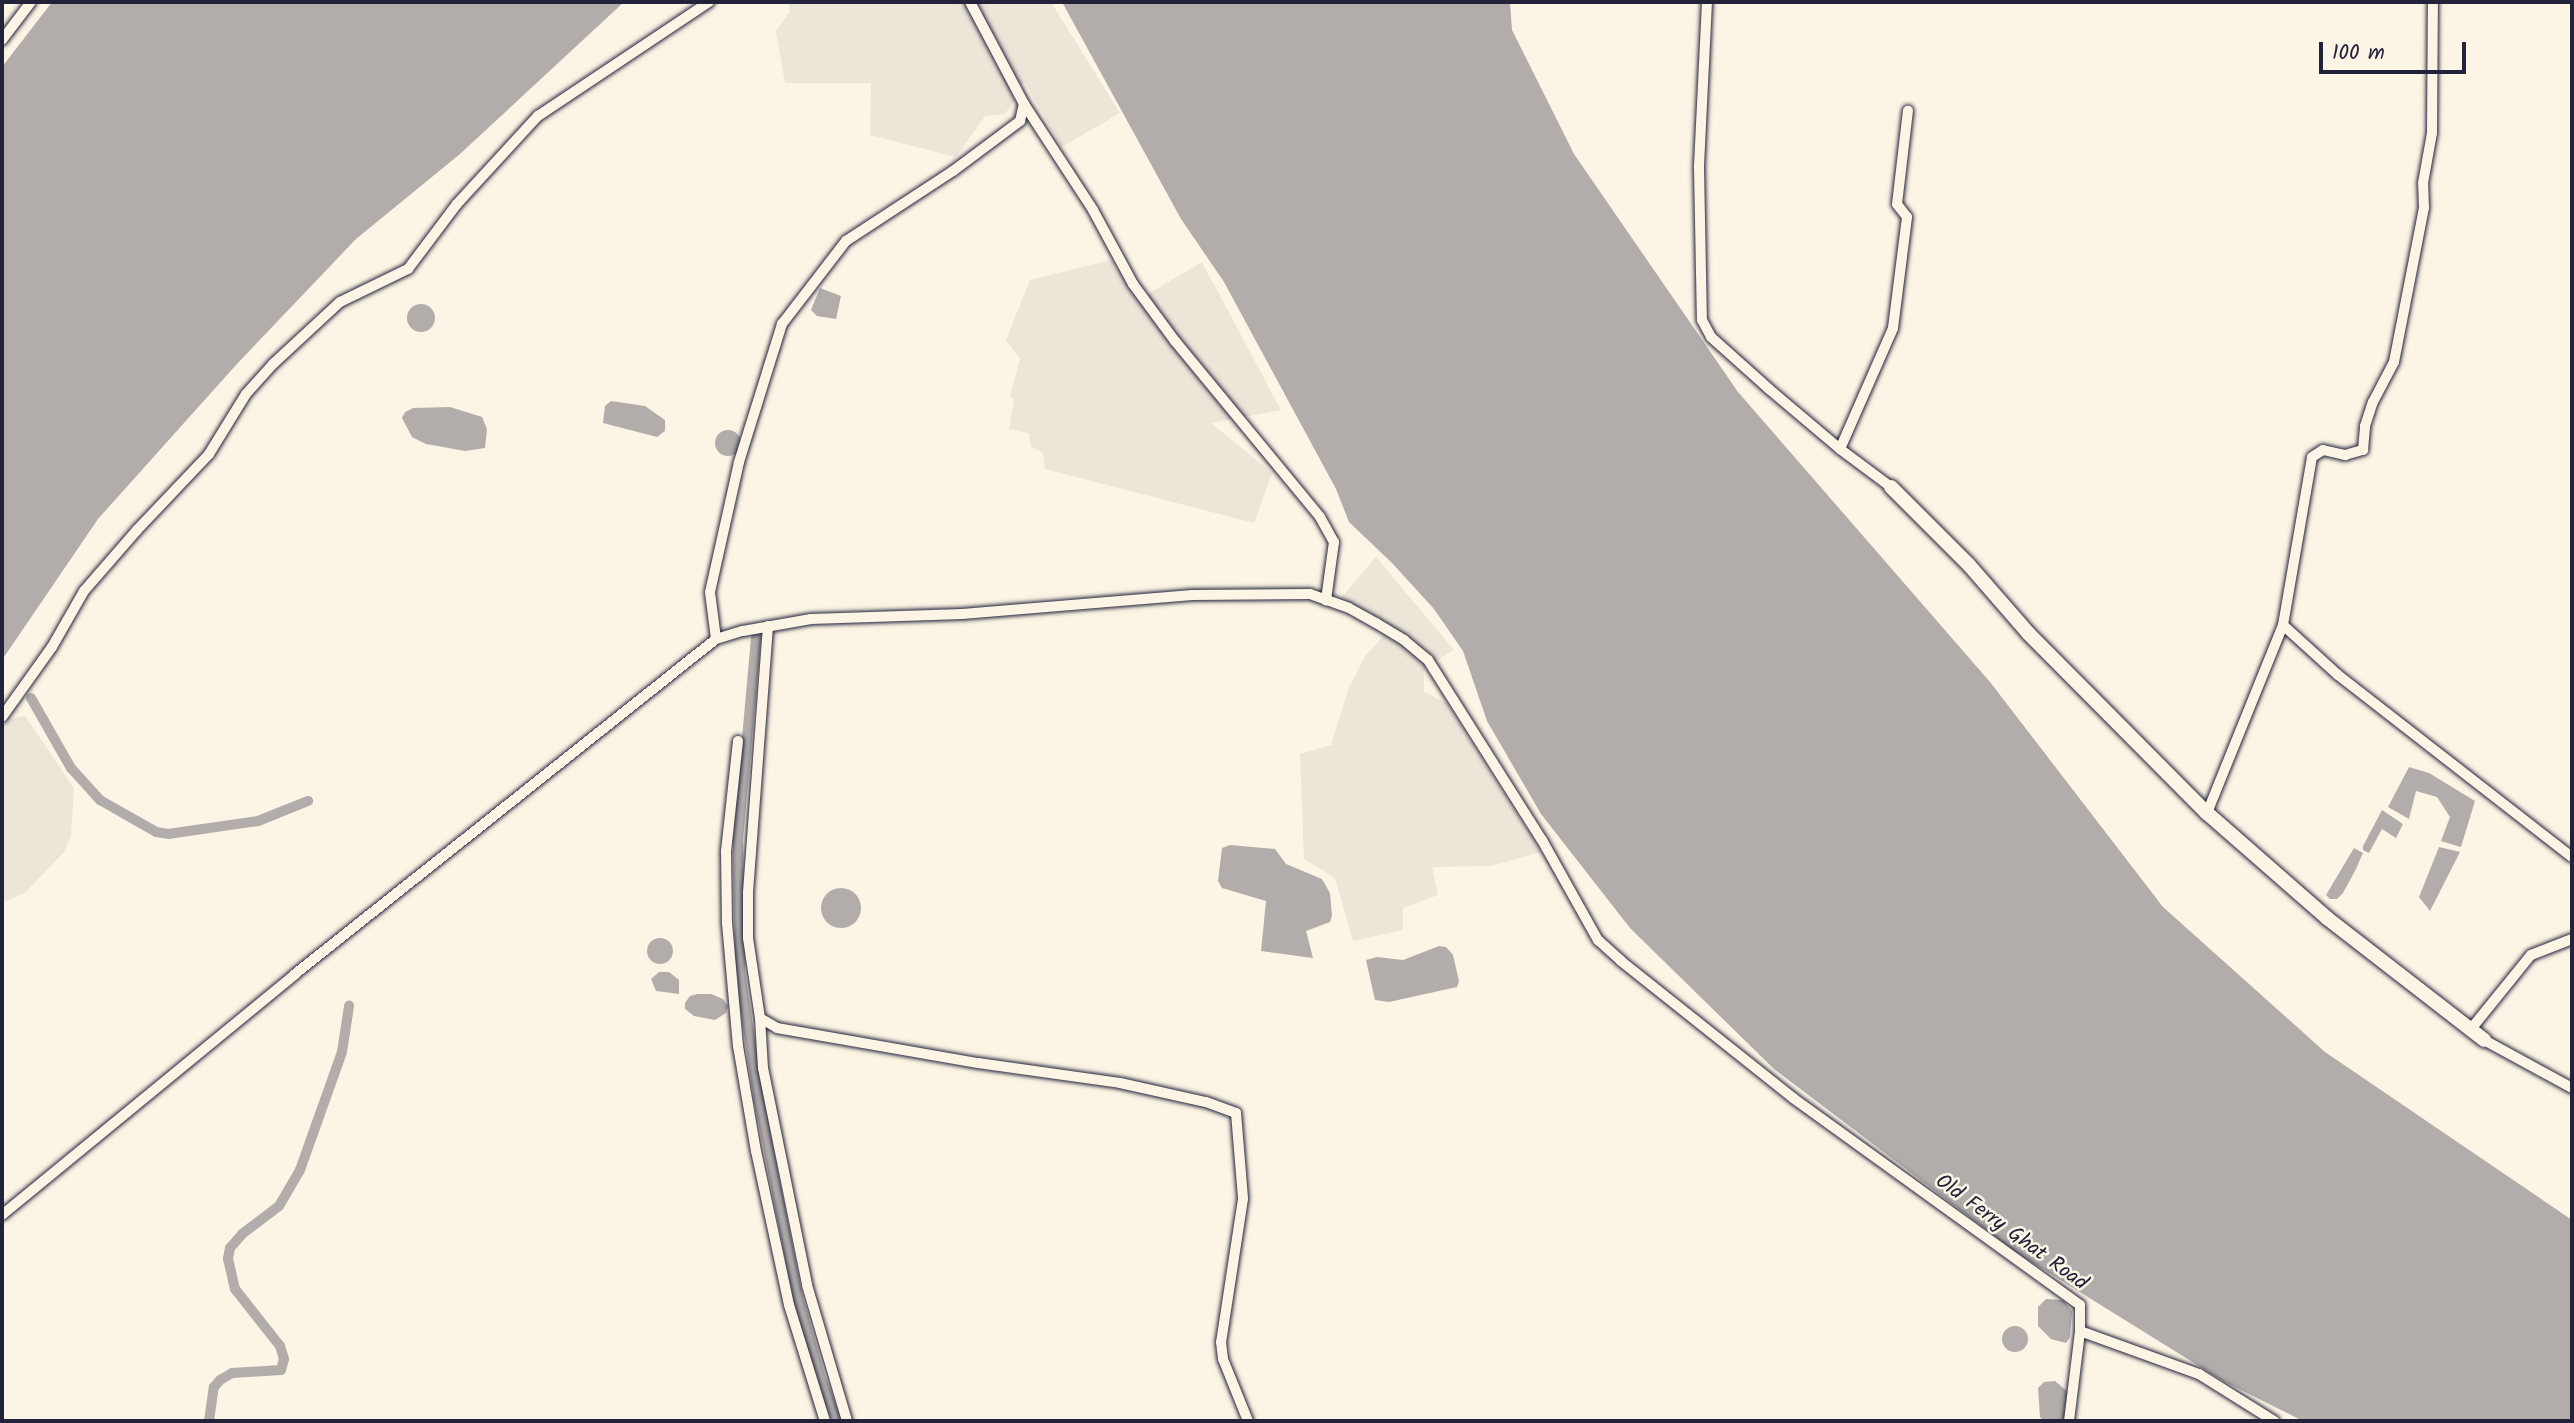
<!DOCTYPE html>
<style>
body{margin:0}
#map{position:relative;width:2574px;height:1423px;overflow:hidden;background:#fcf5e5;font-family:Kalam,sans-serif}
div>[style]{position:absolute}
.built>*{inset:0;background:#ece5d8}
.water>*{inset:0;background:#b2adab}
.round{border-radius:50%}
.canal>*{height:10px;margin:-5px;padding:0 5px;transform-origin:5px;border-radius:5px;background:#b2adab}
.roads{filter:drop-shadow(0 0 2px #22223b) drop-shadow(0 0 2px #22223b)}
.street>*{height:10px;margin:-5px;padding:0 5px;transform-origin:5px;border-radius:5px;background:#fcf5e5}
.secondary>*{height:14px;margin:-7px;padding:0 7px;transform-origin:7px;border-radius:7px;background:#fcf5e5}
span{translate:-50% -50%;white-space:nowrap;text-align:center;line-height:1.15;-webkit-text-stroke:5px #fcf5e5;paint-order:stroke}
.street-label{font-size:21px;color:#22223b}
.frame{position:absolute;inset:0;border:4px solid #22223b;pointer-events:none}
.scale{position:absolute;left:2319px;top:42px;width:147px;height:32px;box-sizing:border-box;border:4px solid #22223b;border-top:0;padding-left:9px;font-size:21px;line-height:24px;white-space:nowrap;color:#22223b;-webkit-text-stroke:5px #fcf5e5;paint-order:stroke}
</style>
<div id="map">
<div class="built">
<div style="clip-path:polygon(788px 2px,1051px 2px,1120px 113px,1062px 147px,1025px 83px,1011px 85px,1014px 101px,1005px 114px,985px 116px,956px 157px,870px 135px,871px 83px,785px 83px,776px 31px,790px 11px)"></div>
<div style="clip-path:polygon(1111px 260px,1138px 300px,1202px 262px,1281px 410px,1211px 423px,1272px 473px,1254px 523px,1045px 469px,1043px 453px,1031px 447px,1029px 433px,1009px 429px,1014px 400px,1010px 396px,1020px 359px,1006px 340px,1030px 280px)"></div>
<div style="clip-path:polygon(1376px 557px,1454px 650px,1424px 668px,1424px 692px,1447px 703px,1541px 852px,1491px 866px,1432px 867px,1438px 895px,1403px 908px,1403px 930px,1353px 941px,1335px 878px,1304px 859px,1300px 754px,1331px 745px,1349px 687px,1366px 655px,1390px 629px,1342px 597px)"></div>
<div style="clip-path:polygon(25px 716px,74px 788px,71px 836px,64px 852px,26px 892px,2px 903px,2px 727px,10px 719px)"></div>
</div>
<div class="water">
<div style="clip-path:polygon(52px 2px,624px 2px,460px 154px,356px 239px,236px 365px,98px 519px,2px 660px,2px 67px)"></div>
<div style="clip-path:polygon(1062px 2px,1510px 2px,1512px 30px,1574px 154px,1738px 392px,1990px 682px,2163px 907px,2325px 1052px,2572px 1220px,2572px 1421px,2303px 1421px,2223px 1381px,2017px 1253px,1774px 1069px,1630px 928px,1541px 814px,1487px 721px,1463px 651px,1434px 609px,1392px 563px,1349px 522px,1336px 489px,1224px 282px,1181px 219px)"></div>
<div style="clip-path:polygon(820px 288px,841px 296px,836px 319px,817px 316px,811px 310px)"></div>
<div class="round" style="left:407px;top:304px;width:28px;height:28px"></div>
<div style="clip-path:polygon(611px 401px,645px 406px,665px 420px,665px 431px,657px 437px,603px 423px,605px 406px)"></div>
<div style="clip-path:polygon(450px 407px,482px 417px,487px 429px,485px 448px,465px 451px,426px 444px,412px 437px,402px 418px,405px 412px,413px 408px)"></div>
<div class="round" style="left:715px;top:430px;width:26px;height:26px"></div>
<div style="clip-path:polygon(2409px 767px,2429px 773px,2475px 801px,2461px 847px,2441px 841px,2450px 817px,2437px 797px,2416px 791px,2409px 819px,2388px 807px)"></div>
<div style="clip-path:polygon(2382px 810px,2403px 824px,2396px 838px,2382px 829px,2369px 853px,2363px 850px,2363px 846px)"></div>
<div style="clip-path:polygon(1230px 845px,1275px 849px,1286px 864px,1322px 879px,1330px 893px,1332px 916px,1330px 922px,1306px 931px,1313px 958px,1261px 951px,1266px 901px,1222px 888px,1218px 881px,1222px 848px)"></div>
<div style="clip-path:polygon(2439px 847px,2460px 852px,2430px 911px,2419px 897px)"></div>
<div style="clip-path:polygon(2354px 848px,2363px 853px,2356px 869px,2343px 893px,2337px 899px,2330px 899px,2326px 895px)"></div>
<div class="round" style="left:821px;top:888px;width:40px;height:40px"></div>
<div class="round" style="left:647px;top:938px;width:26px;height:26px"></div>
<div style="clip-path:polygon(1439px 946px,1446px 947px,1453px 955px,1459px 981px,1457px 987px,1389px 1002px,1375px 1000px,1366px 960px,1377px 957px,1403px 960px)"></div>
<div style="clip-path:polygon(659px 972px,669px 972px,679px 980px,679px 994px,656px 991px,651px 979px)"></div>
<div style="clip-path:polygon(697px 994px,711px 994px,723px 999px,728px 1006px,726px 1013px,715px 1020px,694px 1016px,685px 1009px,685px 1003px,690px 996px)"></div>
<div style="clip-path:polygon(2046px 1299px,2063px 1300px,2072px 1311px,2070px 1337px,2066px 1343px,2051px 1339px,2038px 1326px,2038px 1307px)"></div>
<div class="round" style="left:2002px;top:1326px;width:26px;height:26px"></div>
<div style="clip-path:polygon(2055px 1381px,2068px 1392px,2066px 1416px,2063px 1421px,2044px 1421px,2040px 1417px,2038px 1388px,2044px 1382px)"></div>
</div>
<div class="canal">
<div style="left:756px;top:638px;width:204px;rotate:95.1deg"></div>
<div style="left:738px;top:841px;width:131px;rotate:89.1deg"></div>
<div style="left:740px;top:972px;width:129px;rotate:81.6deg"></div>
<div style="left:759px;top:1100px;width:202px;rotate:78.9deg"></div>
<div style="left:798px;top:1298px;width:81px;rotate:74.2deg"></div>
<div style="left:820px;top:1376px;width:48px;rotate:69.3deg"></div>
<div style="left:31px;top:698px;width:81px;rotate:60.3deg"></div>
<div style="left:71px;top:768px;width:43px;rotate:47.8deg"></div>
<div style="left:100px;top:800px;width:64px;rotate:29.7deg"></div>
<div style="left:156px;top:832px;width:12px;rotate:9deg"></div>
<div style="left:168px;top:834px;width:91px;rotate:-8.2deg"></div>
<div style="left:258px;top:821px;width:54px;rotate:-21.8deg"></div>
<div style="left:209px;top:1421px;width:34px;rotate:-82deg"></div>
<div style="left:214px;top:1387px;width:9px;rotate:-49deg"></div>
<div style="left:220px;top:1380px;width:14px;rotate:-30deg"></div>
<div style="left:232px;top:1373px;width:49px;rotate:-3.5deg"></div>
<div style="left:281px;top:1370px;width:11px;rotate:-75deg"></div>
<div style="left:284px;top:1359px;width:14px;rotate:-107deg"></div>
<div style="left:280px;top:1346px;width:73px;rotate:-128.3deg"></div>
<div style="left:235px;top:1289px;width:31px;rotate:-103deg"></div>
<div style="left:228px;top:1259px;width:11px;rotate:-80deg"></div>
<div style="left:230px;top:1248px;width:18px;rotate:-49deg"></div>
<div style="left:242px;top:1234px;width:46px;rotate:-37.1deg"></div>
<div style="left:279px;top:1206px;width:42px;rotate:-59.7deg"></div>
<div style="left:300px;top:1170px;width:125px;rotate:-70.4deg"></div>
<div style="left:342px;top:1052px;width:47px;rotate:-81.3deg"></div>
</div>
<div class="roads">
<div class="street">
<div style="left:1707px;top:2px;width:166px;rotate:92.8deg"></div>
<div style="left:1699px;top:168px;width:152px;rotate:88.9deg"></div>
<div style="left:1702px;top:320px;width:19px;rotate:62deg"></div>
<div style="left:1711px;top:337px;width:78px;rotate:41.9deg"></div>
<div style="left:1769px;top:389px;width:93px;rotate:40.2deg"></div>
<div style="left:1840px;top:449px;width:64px;rotate:36.7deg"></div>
<div style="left:2px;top:40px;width:48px;rotate:-52.7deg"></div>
<div style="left:1024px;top:104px;width:126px;rotate:56.9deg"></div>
<div style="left:1093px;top:210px;width:84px;rotate:61.6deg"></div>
<div style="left:1133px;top:284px;width:71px;rotate:53.6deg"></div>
<div style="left:1175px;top:341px;width:228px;rotate:50.5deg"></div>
<div style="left:1320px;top:517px;width:29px;rotate:61deg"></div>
<div style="left:1334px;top:542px;width:59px;rotate:97.9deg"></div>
<div style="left:1840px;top:449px;width:132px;rotate:-66.3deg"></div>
<div style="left:1893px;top:328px;width:112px;rotate:-82.8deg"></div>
<div style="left:1907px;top:217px;width:16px;rotate:-128deg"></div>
<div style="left:1897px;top:204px;width:94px;rotate:-83.3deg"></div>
<div style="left:2283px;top:625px;width:74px;rotate:42.3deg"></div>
<div style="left:2338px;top:675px;width:296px;rotate:37.9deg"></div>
<div style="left:768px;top:626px;width:268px;rotate:94.3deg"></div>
<div style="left:748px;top:893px;width:45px;rotate:90deg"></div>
<div style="left:748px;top:938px;width:81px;rotate:81.5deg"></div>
<div style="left:760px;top:1018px;width:20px;rotate:30deg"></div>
<div style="left:777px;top:1028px;width:204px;rotate:9.9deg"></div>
<div style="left:978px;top:1063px;width:143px;rotate:8deg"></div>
<div style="left:1120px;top:1083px;width:88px;rotate:12.5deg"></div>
<div style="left:1206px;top:1102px;width:32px;rotate:20deg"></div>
<div style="left:1236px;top:1113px;width:86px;rotate:85.3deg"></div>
<div style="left:1243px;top:1199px;width:145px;rotate:98.7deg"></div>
<div style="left:1221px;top:1342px;width:17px;rotate:83deg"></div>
<div style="left:1223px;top:1359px;width:67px;rotate:68deg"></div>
<div style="left:716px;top:639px;width:47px;rotate:-97.3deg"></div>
<div style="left:710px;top:592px;width:133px;rotate:-77.4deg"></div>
<div style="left:739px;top:462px;width:145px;rotate:-72.7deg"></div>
<div style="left:782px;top:324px;width:105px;rotate:-52.4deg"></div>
<div style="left:846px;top:241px;width:128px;rotate:-33.2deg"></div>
<div style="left:953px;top:171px;width:84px;rotate:-36.7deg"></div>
<div style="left:1020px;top:121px;width:17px;rotate:-77deg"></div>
<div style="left:1024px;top:104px;width:115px;rotate:-117.9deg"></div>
<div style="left:2px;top:717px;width:86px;rotate:-54.5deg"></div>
<div style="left:52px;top:647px;width:64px;rotate:-60.3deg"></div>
<div style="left:84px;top:591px;width:81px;rotate:-49deg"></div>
<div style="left:137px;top:530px;width:105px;rotate:-46.5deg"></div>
<div style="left:209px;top:454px;width:70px;rotate:-58.3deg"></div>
<div style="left:246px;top:394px;width:40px;rotate:-48deg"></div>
<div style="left:273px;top:364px;width:91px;rotate:-42.8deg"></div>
<div style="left:340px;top:302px;width:76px;rotate:-25.9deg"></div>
<div style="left:408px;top:269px;width:81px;rotate:-53deg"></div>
<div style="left:457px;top:204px;width:120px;rotate:-47.4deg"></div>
<div style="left:538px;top:116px;width:206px;rotate:-33.7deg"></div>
<div style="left:738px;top:741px;width:111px;rotate:96.2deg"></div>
<div style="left:726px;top:851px;width:72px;rotate:89.2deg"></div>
<div style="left:727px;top:923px;width:123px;rotate:84.9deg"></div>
<div style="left:738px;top:1046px;width:107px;rotate:80.3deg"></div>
<div style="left:756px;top:1151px;width:157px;rotate:77.9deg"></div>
<div style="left:789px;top:1305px;width:121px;rotate:72.8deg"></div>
<div style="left:2207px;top:813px;width:203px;rotate:-68deg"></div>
<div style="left:2283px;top:625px;width:170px;rotate:-80.2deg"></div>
<div style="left:2312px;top:457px;width:13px;rotate:-32deg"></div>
<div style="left:2323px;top:450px;width:23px;rotate:13deg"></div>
<div style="left:2345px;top:455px;width:19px;rotate:-16deg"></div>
<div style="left:2363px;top:450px;width:24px;rotate:-85deg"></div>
<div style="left:2365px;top:426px;width:25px;rotate:-72deg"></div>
<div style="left:2373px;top:402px;width:45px;rotate:-62.3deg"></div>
<div style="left:2394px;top:362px;width:157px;rotate:-79deg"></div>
<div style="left:2424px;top:208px;width:25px;rotate:-92deg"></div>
<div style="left:2423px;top:183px;width:51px;rotate:-79.8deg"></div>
<div style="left:2432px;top:133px;width:131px;rotate:-89.6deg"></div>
<div style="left:760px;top:1018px;width:50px;rotate:86.6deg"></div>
<div style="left:763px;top:1068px;width:221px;rotate:78.5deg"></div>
<div style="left:807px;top:1285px;width:142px;rotate:73.6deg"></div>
<div style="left:2471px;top:1029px;width:95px;rotate:-51deg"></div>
<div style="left:2531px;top:955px;width:44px;rotate:-21.3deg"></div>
<div style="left:2484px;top:1040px;width:100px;rotate:28.6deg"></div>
<div style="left:2px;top:1215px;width:379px;rotate:-39.4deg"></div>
<div style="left:295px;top:974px;width:538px;rotate:-38.51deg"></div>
<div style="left:716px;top:639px;width:28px;rotate:-17deg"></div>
<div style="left:743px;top:631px;width:69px;rotate:-10deg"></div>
<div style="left:811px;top:619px;width:151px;rotate:-1.9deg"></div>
<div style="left:962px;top:614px;width:231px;rotate:-4.7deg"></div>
<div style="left:1192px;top:595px;width:118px;rotate:-0.5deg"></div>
<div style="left:1310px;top:594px;width:41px;rotate:19.7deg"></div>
<div style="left:1349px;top:608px;width:31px;rotate:29deg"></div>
<div style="left:1376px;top:623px;width:33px;rotate:31deg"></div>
<div style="left:1404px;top:640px;width:31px;rotate:40deg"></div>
<div style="left:1428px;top:660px;width:213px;rotate:57.7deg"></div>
<div style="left:1542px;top:840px;width:115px;rotate:60.8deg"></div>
<div style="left:1598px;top:940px;width:31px;rotate:42deg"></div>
<div style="left:1621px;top:961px;width:220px;rotate:38.5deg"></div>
<div style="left:1793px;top:1098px;width:354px;rotate:35.8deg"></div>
<div style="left:2080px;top:1305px;width:26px;rotate:90deg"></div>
<div style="left:2080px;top:1331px;width:127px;rotate:19.9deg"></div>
<div style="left:2199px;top:1374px;width:89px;rotate:32.1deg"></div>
<div style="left:2069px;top:1421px;width:91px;rotate:-83deg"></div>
</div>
<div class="secondary">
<div style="left:1891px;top:487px;width:110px;rotate:45deg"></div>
<div style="left:1969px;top:565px;width:91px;rotate:49deg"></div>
<div style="left:2029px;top:634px;width:252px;rotate:45.2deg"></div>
<div style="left:2207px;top:813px;width:159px;rotate:41.2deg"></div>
<div style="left:2327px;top:918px;width:199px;rotate:37.8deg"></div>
</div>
</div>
<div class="street-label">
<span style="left:2011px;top:1233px;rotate:36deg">Old Ferry Ghat Road</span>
</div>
<div class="frame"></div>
<div class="scale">100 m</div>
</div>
